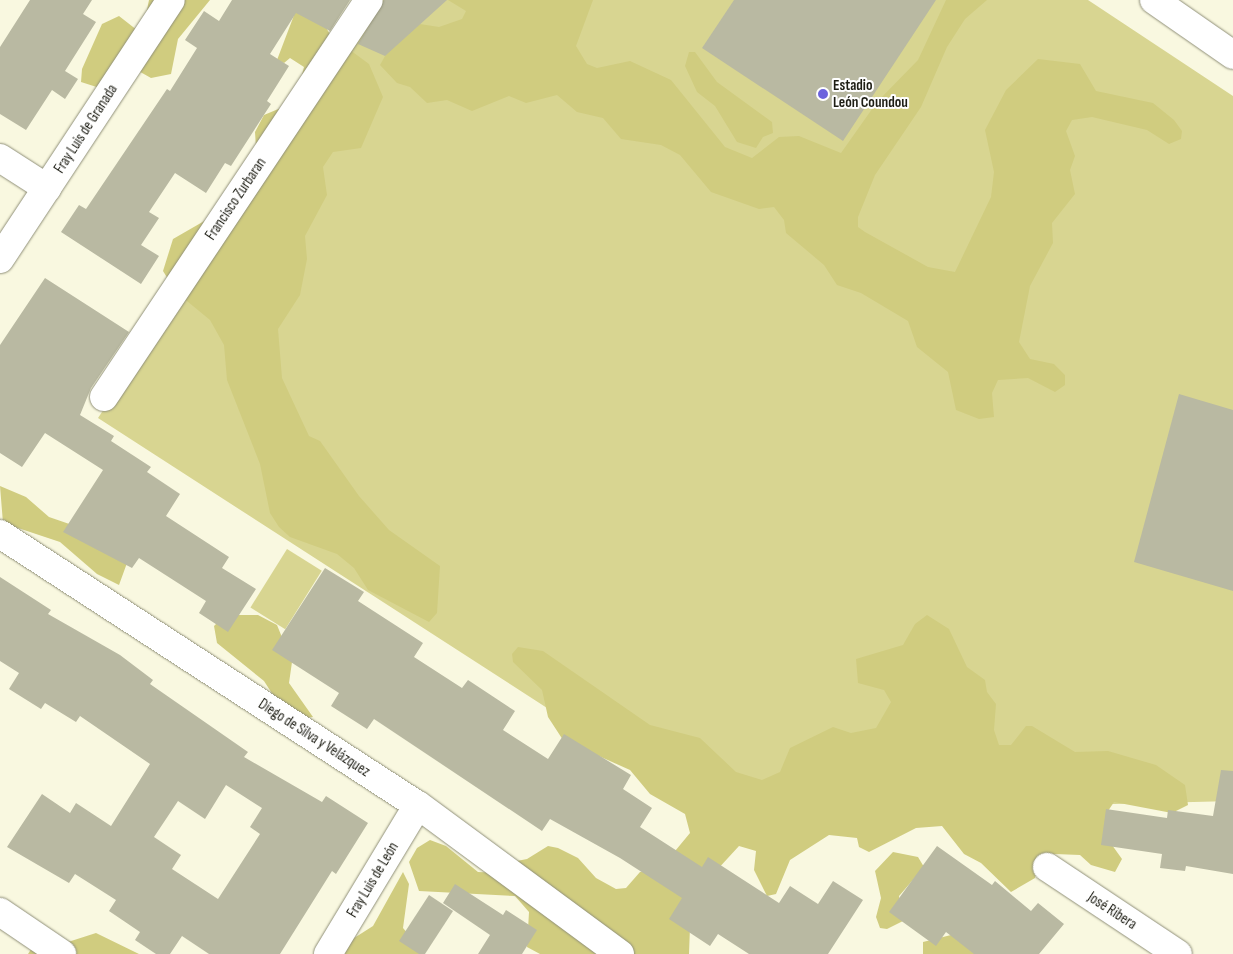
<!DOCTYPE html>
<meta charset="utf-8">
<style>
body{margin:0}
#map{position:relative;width:1233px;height:954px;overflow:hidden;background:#f9f8e0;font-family:"Sofia Sans Condensed",sans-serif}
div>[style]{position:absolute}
.green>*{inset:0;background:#d8d591;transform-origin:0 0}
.forest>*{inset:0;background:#d0cc7f}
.building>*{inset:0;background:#b9b9a2}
.roads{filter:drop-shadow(0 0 1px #909079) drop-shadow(0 0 1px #909079)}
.minor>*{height:28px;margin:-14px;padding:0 14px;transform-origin:14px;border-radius:14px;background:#fff}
.dots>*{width:14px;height:14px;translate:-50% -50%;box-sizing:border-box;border:2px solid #fff;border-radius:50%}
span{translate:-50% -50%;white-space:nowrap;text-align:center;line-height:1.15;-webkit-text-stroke:4px #fff;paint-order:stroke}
.poi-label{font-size:15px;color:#1e1e15;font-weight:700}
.left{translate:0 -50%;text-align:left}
.street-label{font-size:15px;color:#1e1e15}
</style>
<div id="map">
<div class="green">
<div style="clip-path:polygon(379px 0,1088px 0,1233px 96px,1233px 801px,952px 808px,725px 823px,98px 418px)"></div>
<div style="left:287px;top:549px;width:41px;height:69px;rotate:32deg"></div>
</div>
<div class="forest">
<div style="clip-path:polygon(149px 0,210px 0,178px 39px,171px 74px,151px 78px,135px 69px,106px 90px,81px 82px,82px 69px,102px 24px,119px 16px,142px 34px)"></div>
<div style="clip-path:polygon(448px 0,593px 0,576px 46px,587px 64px,597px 68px,630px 61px,671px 80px,725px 147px,752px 158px,779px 137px,799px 136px,841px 153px,877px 102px,918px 60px,946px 0,987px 0,965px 19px,947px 47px,921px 107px,875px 175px,858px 217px,858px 227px,865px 232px,928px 267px,955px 272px,991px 197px,994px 172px,985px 130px,1006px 90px,1038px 59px,1080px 64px,1096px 91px,1153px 103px,1174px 120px,1182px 131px,1181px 139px,1169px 144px,1147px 130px,1092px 117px,1072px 120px,1066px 131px,1075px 156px,1070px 170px,1075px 194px,1052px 223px,1053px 243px,1030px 286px,1019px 342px,1030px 359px,1054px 364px,1065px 375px,1065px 385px,1055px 392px,1028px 378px,998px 380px,992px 393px,994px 417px,979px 419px,956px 410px,948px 372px,917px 347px,908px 321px,861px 293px,837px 285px,824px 265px,786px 233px,784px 220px,774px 207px,759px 209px,711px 192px,680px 155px,661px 145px,621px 139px,603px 118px,577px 112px,557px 95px,526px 103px,509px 96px,472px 111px,447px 100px,427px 103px,410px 87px,397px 83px,380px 65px,385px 56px,407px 22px,439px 27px,462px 19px,466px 11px)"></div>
<div style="clip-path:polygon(296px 10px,324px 24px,331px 36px,369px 64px,383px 97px,361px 148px,333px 152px,323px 167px,327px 195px,305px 236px,307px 259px,300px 295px,278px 329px,282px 378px,309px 436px,320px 441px,359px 496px,389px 530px,440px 566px,437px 613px,429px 622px,368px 590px,354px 568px,337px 554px,290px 537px,279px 527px,270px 513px,260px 464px,227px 380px,224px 345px,210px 320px,176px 292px,163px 271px,173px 239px,206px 220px,256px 148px,255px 132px,264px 115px,295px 102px,304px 67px,290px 58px,284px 63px,277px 60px)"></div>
<div style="clip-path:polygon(689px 52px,695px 52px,717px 82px,772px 122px,773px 133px,763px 137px,756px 148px,737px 142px,715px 106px,697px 92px,685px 66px)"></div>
<div style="clip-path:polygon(0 486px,26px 497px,49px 517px,81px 528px,127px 563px,119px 585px,97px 574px,60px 542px,3px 523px)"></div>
<div style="clip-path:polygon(225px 615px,258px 615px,277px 625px,292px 662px,289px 683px,313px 717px,304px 718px,273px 695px,264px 681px,217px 643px,214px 626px)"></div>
<div style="clip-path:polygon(927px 615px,949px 629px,967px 667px,985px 680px,987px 692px,996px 704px,994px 730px,999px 745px,1011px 745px,1026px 726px,1032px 726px,1075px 752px,1108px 751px,1156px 765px,1185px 785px,1188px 805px,1172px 813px,1114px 802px,1106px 814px,1112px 845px,1122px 859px,1115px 872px,1091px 865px,1080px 855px,1055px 854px,1039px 858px,1035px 878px,1011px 892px,981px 863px,964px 854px,942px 826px,916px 828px,869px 852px,859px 847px,857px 838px,829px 835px,790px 860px,776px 894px,767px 896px,754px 870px,756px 851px,739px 846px,716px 871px,690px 927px,689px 954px,540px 954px,527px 947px,529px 912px,515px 896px,419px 891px,409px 862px,417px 848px,430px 840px,446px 846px,478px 872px,500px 873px,507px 863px,527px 859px,548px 846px,558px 848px,578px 858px,596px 878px,616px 889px,626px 888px,640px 872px,661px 868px,690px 833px,685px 814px,650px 794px,630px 770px,563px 740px,548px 717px,542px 690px,513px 662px,512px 654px,518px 647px,543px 651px,650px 725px,700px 738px,736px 772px,762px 780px,780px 772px,790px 748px,833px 727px,851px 733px,876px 728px,891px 702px,884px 690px,858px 683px,856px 659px,903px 645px,915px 624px)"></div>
<div style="clip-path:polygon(893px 852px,918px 857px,924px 867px,899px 896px,903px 921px,887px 929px,880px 928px,876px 917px,881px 898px,875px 871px)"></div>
<div style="clip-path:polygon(403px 872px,409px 884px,403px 928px,425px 954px,343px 954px,351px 940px,373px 926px)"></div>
<div style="clip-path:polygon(96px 933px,139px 954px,28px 954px,39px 937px,68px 942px)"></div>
<div style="clip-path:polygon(951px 935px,977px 954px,923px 954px,923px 942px)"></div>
</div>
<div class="building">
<div style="clip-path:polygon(30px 0,92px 0,83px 14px,96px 22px,65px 71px,78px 79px,65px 99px,52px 90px,26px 130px,0 114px,0 47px)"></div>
<div style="clip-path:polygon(232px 0,350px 0,330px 31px,296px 13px,270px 54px,289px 66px,267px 101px,271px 104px,231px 166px,225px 163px,206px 193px,175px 173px,149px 212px,159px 218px,141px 245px,159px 256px,141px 284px,61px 232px,79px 205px,86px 209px,167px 89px,170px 91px,197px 48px,185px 40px,204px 11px,219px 21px)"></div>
<div style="clip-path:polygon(384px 0,447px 0,385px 56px,358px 44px)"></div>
<div style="clip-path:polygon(734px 0,936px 0,843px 141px,702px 48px)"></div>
<div style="clip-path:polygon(45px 278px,129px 332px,91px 388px,80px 415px,114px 436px,111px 441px,151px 467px,147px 472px,180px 494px,166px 516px,229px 557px,222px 568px,256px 589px,228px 632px,199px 613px,206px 601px,139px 558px,132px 568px,63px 532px,103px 470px,45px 433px,22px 467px,0 453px,0 345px)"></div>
<div style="clip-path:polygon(1179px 394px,1233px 410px,1233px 591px,1134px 562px)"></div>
<div style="clip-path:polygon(325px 568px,364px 592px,358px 601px,423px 643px,414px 657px,462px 688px,468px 680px,515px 711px,503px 730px,548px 759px,564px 734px,631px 775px,623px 789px,652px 808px,640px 827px,702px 867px,708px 857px,779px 903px,790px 886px,818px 904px,833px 881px,863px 900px,828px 954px,749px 954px,718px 934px,710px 946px,669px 919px,682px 898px,620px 858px,550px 819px,542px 831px,374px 719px,367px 729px,331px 706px,339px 693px,272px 650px)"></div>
<div style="clip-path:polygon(evenodd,0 577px,51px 610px,48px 614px,120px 655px,153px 680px,150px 684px,248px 752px,244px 757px,322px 802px,326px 796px,368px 823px,336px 874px,332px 871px,280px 954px,209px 954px,182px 936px,170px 954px,156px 954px,135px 940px,140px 932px,109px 911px,116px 900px,75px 874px,69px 883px,7px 847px,42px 794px,70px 813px,76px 803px,111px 826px,150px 764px,80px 716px,76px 722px,45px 703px,41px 709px,9px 689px,19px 673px,0 661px,0 577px,226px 785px,262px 808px,250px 827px,260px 834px,218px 899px,172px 869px,181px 855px,154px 837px,178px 801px,205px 819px,226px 785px)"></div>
<div style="clip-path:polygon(1221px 770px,1233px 771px,1233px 874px,1186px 866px,1185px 871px,1160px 868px,1162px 854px,1101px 845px,1106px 809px,1167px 818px,1168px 810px,1213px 816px)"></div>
<div style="clip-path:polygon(937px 846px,992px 885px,995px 881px,1031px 911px,1038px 903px,1064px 924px,1039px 954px,974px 954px,946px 932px,936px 946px,889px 912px)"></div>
<div style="clip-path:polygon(455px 884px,503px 915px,506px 910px,537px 930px,522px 954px,478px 954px,490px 935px,443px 903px)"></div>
<div style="clip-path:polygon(429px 895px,453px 911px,425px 954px,419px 954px,399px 941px)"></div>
</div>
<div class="roads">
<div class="minor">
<div style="left:1154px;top:0;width:96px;rotate:34.8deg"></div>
<div style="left:0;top:158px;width:56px;rotate:32.6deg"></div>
<div style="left:0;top:259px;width:310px;rotate:-56.6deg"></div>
<div style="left:104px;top:397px;width:477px;rotate:-56.3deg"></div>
<div style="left:0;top:534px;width:498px;rotate:33deg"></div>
<div style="left:418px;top:805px;width:251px;rotate:36.4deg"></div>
<div style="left:1047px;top:867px;width:157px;rotate:33.6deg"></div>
<div style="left:0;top:912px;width:75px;rotate:34.1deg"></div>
<div style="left:328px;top:954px;width:174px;rotate:-58.9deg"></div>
</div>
</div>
<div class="dots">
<div style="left:823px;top:94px;background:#6c63dd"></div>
</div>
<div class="poi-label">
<span class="left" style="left:833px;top:94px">Estadio<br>León Coundou</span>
</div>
<div class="street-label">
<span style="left:86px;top:129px;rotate:-57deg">Fray Luis de Granada</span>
<span style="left:236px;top:199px;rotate:-56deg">Francisco Zurbaran</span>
<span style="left:314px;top:738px;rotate:33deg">Diego de Silva y Velázquez</span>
<span style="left:373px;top:880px;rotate:-59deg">Fray Luis de León</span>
<span style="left:1112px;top:911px;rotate:33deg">José Ribera</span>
</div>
</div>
